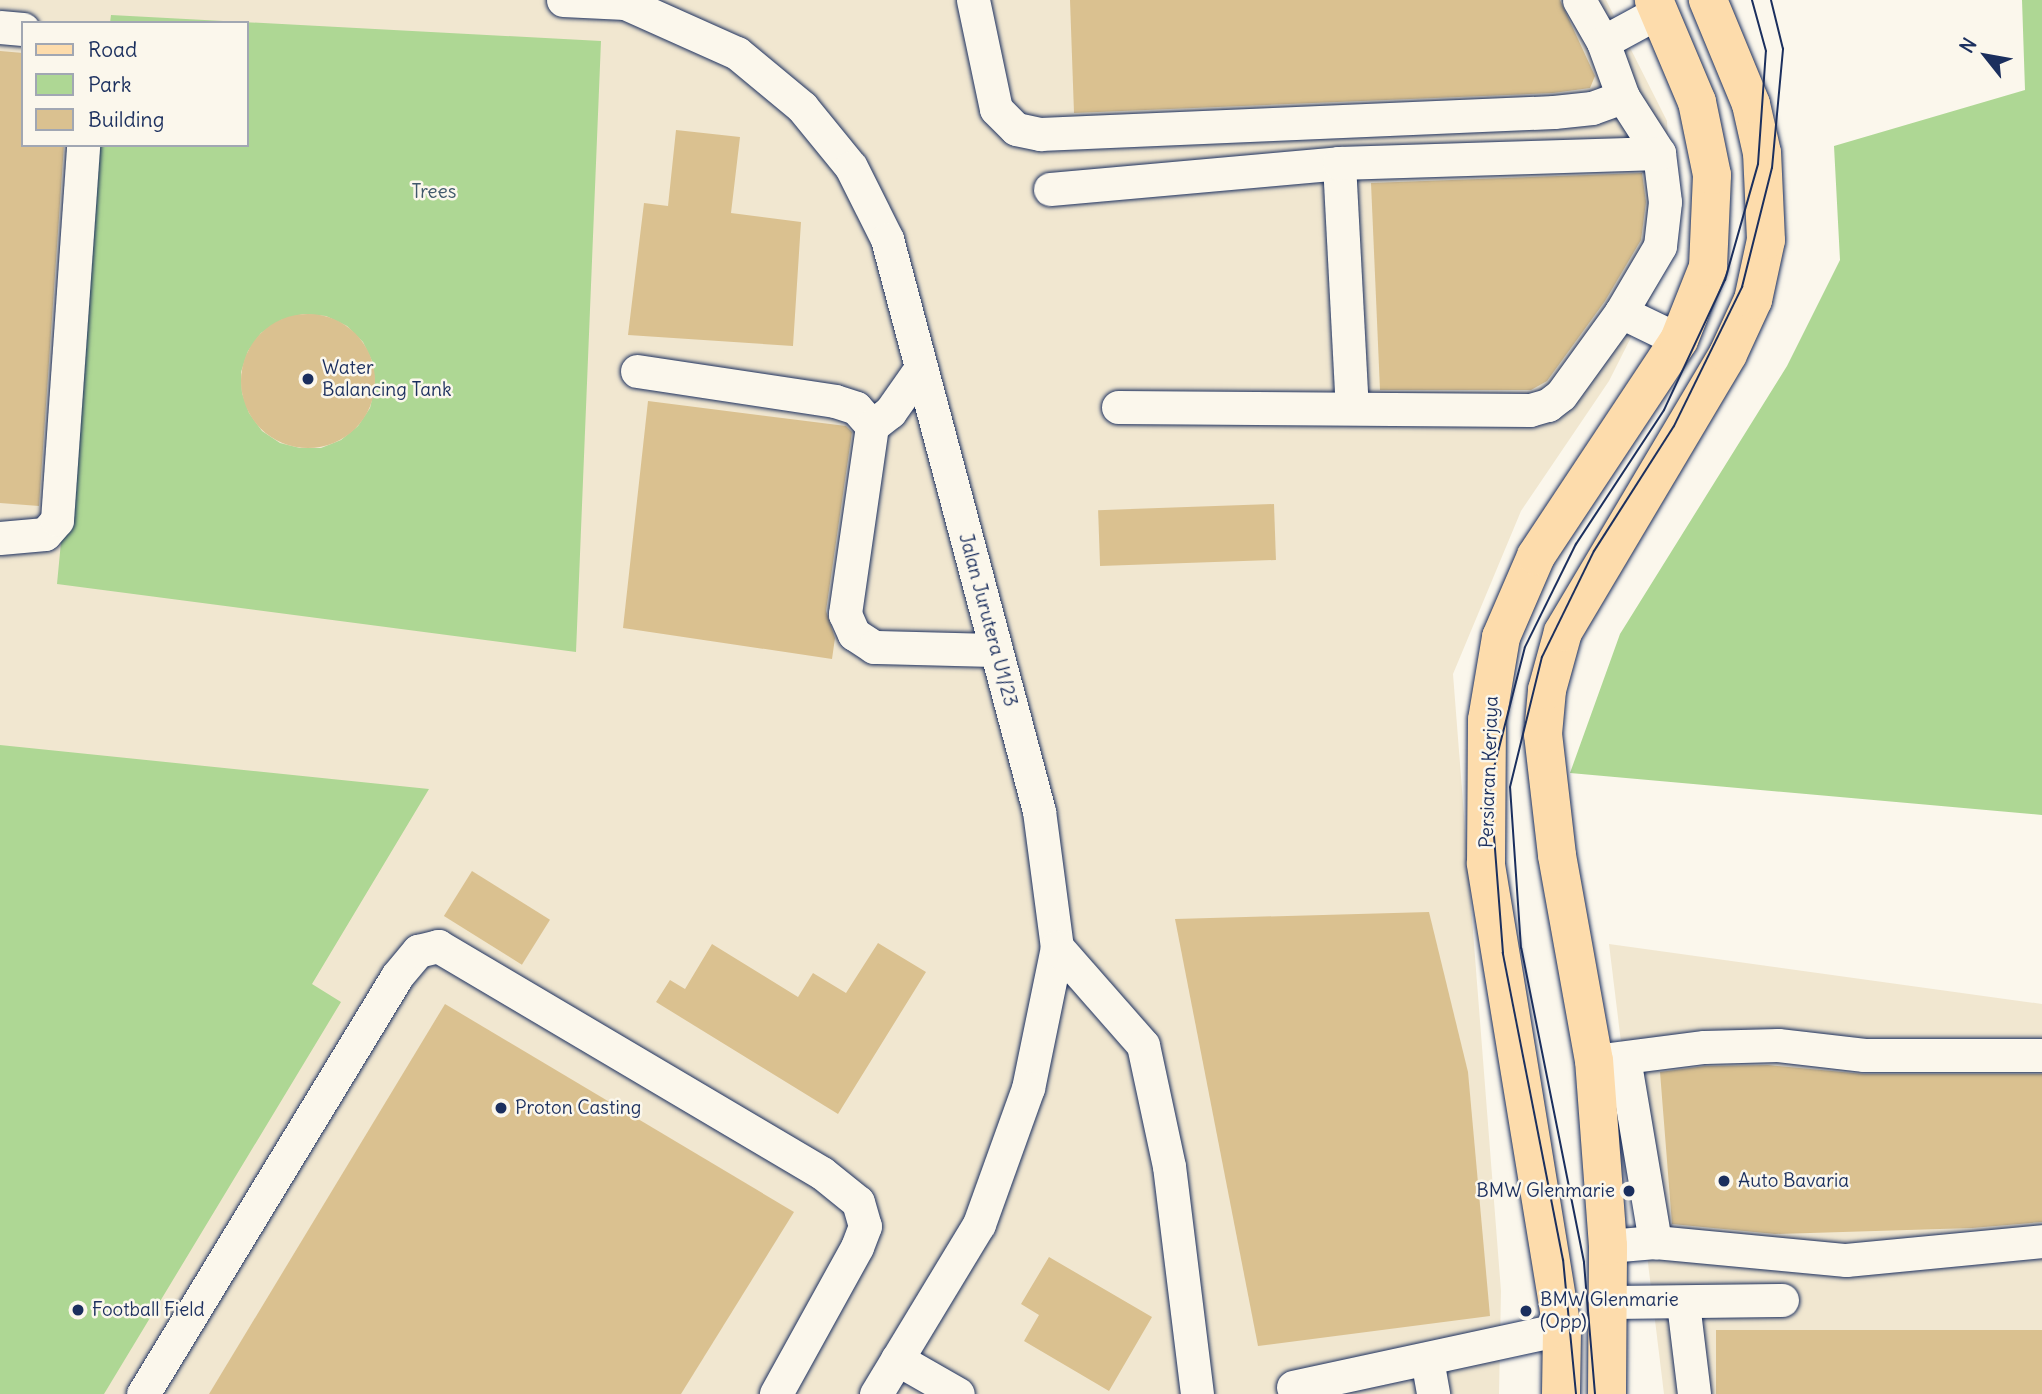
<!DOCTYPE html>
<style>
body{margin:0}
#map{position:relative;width:2042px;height:1394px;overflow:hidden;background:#fbf7ec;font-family:Delius,sans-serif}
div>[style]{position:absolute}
.built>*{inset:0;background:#f1e7d0}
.green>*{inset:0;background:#aed794}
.building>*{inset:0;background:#dac190;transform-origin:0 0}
.round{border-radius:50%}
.roads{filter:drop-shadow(0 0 2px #1b2f5e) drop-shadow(0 0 2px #1b2f5e)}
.minor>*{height:33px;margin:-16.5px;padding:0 16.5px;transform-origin:16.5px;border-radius:16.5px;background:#fbf7ec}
.major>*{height:38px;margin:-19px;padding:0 19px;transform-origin:19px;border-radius:19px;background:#fddcac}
.tram>*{height:2px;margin:-1px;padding:0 1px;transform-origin:1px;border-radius:1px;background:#1b2f5e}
.dots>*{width:19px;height:19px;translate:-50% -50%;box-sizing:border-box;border:4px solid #fbf7ec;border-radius:50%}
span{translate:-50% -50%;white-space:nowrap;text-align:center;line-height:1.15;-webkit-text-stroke:5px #fbf7ec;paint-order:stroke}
.park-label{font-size:19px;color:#40596c}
.poi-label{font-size:19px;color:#1b2f5e}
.left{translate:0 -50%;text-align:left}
.right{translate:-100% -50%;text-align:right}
.street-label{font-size:19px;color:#1b2f5e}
.legend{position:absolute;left:21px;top:21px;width:228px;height:126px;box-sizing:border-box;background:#fbf7ec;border:2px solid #a1a7b3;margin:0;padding:9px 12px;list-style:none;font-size:21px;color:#1b2f5e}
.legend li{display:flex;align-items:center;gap:14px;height:35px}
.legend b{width:35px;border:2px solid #a1a7b3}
.north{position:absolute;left:1951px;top:21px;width:70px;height:70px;-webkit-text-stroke:5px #fbf7ec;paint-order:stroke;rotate:301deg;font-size:19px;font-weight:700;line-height:28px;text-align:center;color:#1b2f5e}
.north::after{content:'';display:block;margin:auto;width:24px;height:32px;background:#1b2f5e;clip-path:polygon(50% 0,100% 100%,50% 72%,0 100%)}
</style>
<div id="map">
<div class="built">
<div style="clip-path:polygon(evenodd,0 0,1606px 0,1667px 121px,1675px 250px,1609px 381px,1521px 511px,1453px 674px,1501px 1291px,1499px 1394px,0 1394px,0 0,23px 23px,247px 23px,247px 145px,23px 145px,23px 23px)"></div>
<div style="clip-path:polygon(1609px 944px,2042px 1004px,2042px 1394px,1664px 1394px)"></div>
</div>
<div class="green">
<div style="clip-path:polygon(2022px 0,2042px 0,2042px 815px,1570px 773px,1620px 634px,1787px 366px,1840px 260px,1834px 146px,2025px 90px)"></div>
<div style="clip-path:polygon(evenodd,111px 15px,601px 41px,576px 652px,57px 584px,99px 145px,247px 145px,247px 23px,110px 23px,111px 15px,303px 314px,326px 316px,347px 326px,363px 342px,373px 363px,375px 386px,370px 408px,358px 426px,341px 440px,321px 448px,300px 448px,280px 443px,262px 431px,249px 413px,242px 393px,241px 372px,248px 351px,261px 333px,281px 320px,303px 314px)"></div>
<div style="clip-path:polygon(0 745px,429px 789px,312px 984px,341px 1002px,104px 1394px,0 1394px)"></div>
</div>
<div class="building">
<div style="clip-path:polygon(1070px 0,1560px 0,1595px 76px,1590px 88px,1553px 93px,1074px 113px)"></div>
<div style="clip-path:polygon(0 51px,23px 53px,23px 145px,64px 145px,39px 506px,0 503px)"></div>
<div style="clip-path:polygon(676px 130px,740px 137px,731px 213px,801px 222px,793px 346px,628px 335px,644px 203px,668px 206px)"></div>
<div style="clip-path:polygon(1642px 173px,1646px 202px,1641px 240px,1605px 301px,1547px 381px,1531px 390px,1380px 390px,1371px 183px)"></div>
<div class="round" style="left:241px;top:314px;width:134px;height:134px"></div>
<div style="clip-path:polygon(648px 401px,846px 426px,852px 432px,826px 611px,835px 638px,832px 659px,623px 628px)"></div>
<div style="left:1274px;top:504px;width:56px;height:176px;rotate:88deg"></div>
<div style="left:472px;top:871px;width:92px;height:53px;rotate:32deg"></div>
<div style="clip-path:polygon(1429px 912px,1468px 1072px,1490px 1316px,1258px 1346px,1175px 919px)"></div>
<div style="clip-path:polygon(878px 943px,926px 972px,838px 1114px,656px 1002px,670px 980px,685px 989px,712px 944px,798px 997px,813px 973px,846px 993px)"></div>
<div style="clip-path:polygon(445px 1004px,794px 1212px,681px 1394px,209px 1394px)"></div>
<div style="clip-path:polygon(1768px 1065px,1864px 1074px,2042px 1074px,2042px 1222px,1972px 1228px,1775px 1234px,1672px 1224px,1660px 1072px,1705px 1066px)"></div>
<div style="clip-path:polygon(1049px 1257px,1152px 1317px,1109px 1391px,1024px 1341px,1039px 1315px,1021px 1304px)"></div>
<div style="left:2042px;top:1330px;width:64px;height:326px;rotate:90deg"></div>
</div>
<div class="roads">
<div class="minor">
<div style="left:563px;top:0;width:62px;rotate:2.8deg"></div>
<div style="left:625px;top:3px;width:123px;rotate:24.1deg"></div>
<div style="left:737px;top:53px;width:85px;rotate:39.7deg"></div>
<div style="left:802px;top:107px;width:77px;rotate:50.8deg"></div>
<div style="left:851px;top:167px;width:80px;rotate:63.4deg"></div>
<div style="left:887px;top:239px;width:592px;rotate:75.12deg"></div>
<div style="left:1039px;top:811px;width:137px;rotate:82.5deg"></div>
<div style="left:1057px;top:947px;width:144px;rotate:101.6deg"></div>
<div style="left:1028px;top:1088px;width:145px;rotate:109.8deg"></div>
<div style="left:979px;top:1224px;width:199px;rotate:121.2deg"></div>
<div style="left:973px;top:0;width:111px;rotate:78.1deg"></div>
<div style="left:996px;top:109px;width:28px;rotate:45deg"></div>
<div style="left:1016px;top:129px;width:25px;rotate:12deg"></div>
<div style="left:1040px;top:134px;width:514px;rotate:-2.45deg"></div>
<div style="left:1554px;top:112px;width:38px;rotate:-6deg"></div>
<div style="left:1592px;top:108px;width:33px;rotate:-20deg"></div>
<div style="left:1579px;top:0;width:48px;rotate:60.3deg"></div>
<div style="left:1603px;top:42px;width:59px;rotate:70deg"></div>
<div style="left:1623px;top:97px;width:67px;rotate:57.3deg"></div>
<div style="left:1659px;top:153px;width:49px;rotate:83deg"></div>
<div style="left:1665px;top:202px;width:44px;rotate:96.5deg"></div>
<div style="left:1660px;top:246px;width:77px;rotate:120.6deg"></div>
<div style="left:0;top:27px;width:23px;rotate:5deg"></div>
<div style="left:1603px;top:42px;width:65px;rotate:-28.5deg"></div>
<div style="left:1339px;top:163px;width:245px;rotate:87deg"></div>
<div style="left:1050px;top:189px;width:290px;rotate:-5.1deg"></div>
<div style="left:1339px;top:163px;width:320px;rotate:-1.8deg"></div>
<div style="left:637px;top:371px;width:200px;rotate:8.6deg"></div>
<div style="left:835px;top:401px;width:22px;rotate:18deg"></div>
<div style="left:856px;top:408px;width:24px;rotate:48deg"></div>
<div style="left:872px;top:426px;width:190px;rotate:98.2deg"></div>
<div style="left:845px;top:614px;width:22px;rotate:66deg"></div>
<div style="left:854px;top:634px;width:24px;rotate:33deg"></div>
<div style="left:874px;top:647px;width:122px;rotate:1.4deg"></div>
<div style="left:1118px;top:407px;width:412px;rotate:0.4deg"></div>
<div style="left:1530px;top:410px;width:19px;rotate:-16deg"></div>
<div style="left:1548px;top:405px;width:16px;rotate:-38deg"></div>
<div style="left:1561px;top:395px;width:102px;rotate:-54.1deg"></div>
<div style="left:1621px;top:312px;width:64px;rotate:25.8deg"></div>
<div style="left:872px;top:426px;width:23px;rotate:-38deg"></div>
<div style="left:890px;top:412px;width:54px;rotate:-54.8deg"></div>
<div style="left:0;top:538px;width:45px;rotate:-5.1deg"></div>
<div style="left:45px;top:534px;width:18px;rotate:-49deg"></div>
<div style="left:57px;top:520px;width:376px;rotate:-86deg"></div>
<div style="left:1057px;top:947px;width:130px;rotate:48.7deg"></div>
<div style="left:1143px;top:1045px;width:124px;rotate:77.9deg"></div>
<div style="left:1169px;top:1166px;width:230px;rotate:83deg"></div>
<div style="left:1624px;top:1058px;width:187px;rotate:80.4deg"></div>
<div style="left:1594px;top:1061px;width:111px;rotate:-7.3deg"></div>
<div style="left:1704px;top:1047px;width:74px;rotate:-1.5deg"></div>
<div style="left:1778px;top:1045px;width:87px;rotate:6.6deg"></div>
<div style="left:1864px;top:1055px;width:178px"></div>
<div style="left:1608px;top:1246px;width:47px;rotate:-4.9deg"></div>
<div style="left:1655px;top:1242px;width:192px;rotate:5.4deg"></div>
<div style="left:1846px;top:1260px;width:197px;rotate:-5.5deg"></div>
<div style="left:1610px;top:1302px;width:172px;rotate:-0.7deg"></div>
<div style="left:1683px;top:1303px;width:92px;rotate:83.1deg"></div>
<div style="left:897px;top:1359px;width:70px;rotate:29.8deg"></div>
<div style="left:1427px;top:1359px;width:36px;rotate:80deg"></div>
<div style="left:1293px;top:1387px;width:275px;rotate:-12.2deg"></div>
<div style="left:143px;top:1394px;width:489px;rotate:-58.7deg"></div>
<div style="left:397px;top:976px;width:33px;rotate:-50deg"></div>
<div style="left:418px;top:951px;width:21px;rotate:-14deg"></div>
<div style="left:438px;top:946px;width:446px;rotate:30.6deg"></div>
<div style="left:822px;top:1173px;width:46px;rotate:38.9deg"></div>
<div style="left:858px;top:1202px;width:25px;rotate:74deg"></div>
<div style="left:865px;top:1226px;width:22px;rotate:111deg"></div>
<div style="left:857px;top:1247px;width:168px;rotate:118.9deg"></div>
</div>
<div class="major">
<div style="left:1561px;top:1394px;width:65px;rotate:-89.1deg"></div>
<div style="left:1562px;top:1329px;width:472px;rotate:-99.3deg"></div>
<div style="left:1486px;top:863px;width:143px;rotate:-89.6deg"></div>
<div style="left:1487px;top:720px;width:84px;rotate:-80.4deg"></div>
<div style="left:1501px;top:637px;width:88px;rotate:-66.6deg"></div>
<div style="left:1536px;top:556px;width:259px;rotate:-56.5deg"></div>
<div style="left:1679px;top:340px;width:79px;rotate:-68.3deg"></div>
<div style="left:1708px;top:267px;width:92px;rotate:-87.5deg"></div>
<div style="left:1712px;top:175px;width:75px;rotate:-101.6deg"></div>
<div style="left:1697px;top:102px;width:111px;rotate:-112.9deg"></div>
<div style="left:1607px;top:1394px;width:148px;rotate:-89.6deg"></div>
<div style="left:1608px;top:1246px;width:186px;rotate:-94.3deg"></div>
<div style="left:1594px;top:1061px;width:209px;rotate:-100.2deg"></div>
<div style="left:1557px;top:855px;width:122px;rotate:-96.6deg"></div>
<div style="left:1543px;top:734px;width:44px;rotate:-84.8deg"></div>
<div style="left:1547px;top:690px;width:60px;rotate:-74.6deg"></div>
<div style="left:1563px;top:632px;width:323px;rotate:-59.3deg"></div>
<div style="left:1728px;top:354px;width:60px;rotate:-65.2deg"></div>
<div style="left:1753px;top:300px;width:61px;rotate:-77.8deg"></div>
<div style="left:1766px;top:240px;width:87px;rotate:-92.6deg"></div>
<div style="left:1762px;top:153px;width:50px;rotate:-102.7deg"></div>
<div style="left:1751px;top:104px;width:113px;rotate:-112.5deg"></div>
</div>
</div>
<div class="tram">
<div style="left:1576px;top:1394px;width:135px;rotate:-95.5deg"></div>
<div style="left:1563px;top:1260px;width:313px;rotate:-101.1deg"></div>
<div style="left:1503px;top:953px;width:170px;rotate:-94.4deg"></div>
<div style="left:1490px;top:783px;width:140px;rotate:-75.6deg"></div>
<div style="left:1525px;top:647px;width:115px;rotate:-63.7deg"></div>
<div style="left:1576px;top:544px;width:160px;rotate:-56.7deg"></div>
<div style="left:1664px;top:410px;width:144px;rotate:-64.9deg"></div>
<div style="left:1725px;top:280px;width:121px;rotate:-74.1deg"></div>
<div style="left:1758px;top:164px;width:113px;rotate:-86deg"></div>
<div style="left:1766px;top:51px;width:53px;rotate:-105.4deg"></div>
<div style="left:1595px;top:1394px;width:132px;rotate:-94.8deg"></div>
<div style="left:1584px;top:1262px;width:320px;rotate:-101.3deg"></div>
<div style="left:1521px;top:948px;width:161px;rotate:-93.9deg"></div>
<div style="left:1510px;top:787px;width:134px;rotate:-76.2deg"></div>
<div style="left:1542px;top:657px;width:118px;rotate:-63.9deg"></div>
<div style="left:1594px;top:551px;width:148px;rotate:-57.4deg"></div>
<div style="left:1674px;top:426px;width:155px;rotate:-63.9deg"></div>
<div style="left:1742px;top:287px;width:123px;rotate:-75.9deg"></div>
<div style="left:1772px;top:168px;width:120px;rotate:-84.7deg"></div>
<div style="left:1783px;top:49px;width:50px;rotate:-103.8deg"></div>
</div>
<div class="dots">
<div style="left:308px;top:379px;background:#1b2f5e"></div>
<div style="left:501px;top:1108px;background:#1b2f5e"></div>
<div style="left:1724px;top:1181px;background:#1b2f5e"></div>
<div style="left:1629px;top:1191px;background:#1b2f5e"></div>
<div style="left:78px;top:1310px;background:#1b2f5e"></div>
<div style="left:1526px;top:1311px;background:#1b2f5e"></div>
</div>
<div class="park-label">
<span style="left:434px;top:192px">Trees</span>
</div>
<div class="poi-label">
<span class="left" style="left:322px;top:379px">Water<br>Balancing Tank</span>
<span class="left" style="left:515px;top:1108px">Proton Casting</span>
<span class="left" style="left:1738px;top:1181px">Auto Bavaria</span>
<span class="right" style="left:1615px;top:1191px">BMW Glenmarie</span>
<span class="left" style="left:1540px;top:1311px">BMW Glenmarie<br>(Opp)</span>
<span class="left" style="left:92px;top:1310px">Football Field</span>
</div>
<div class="street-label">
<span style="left:988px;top:620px;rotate:75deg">Jalan Jurutera U1/23</span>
<span style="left:1489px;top:772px;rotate:-88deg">Persiaran Kerjaya</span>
</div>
<ul class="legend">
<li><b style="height:9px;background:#fddcac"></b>Road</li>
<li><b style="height:19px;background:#aed794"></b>Park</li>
<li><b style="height:19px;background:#dac190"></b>Building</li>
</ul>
<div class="north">N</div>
</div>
